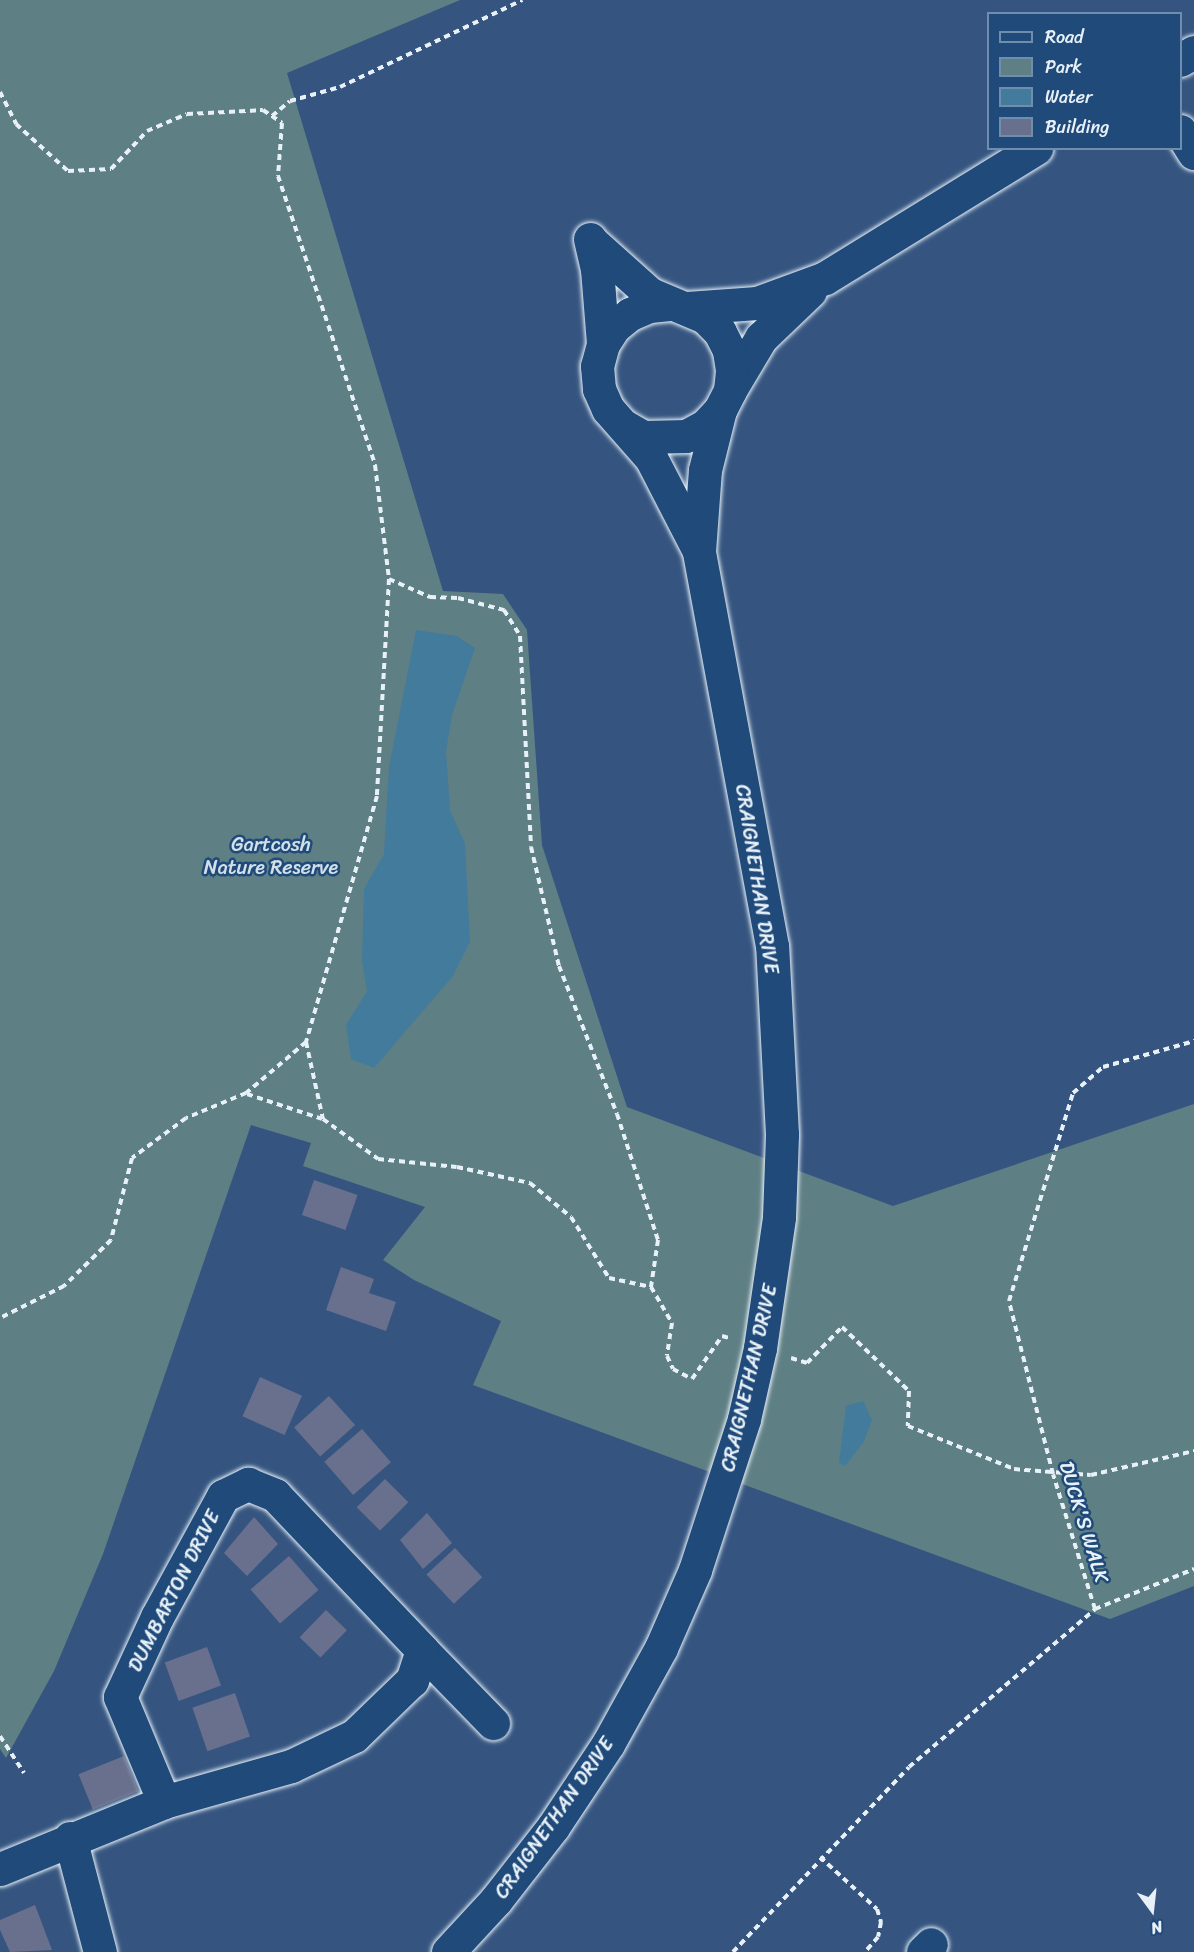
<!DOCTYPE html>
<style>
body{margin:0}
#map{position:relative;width:1194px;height:1952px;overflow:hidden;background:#355580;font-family:Sriracha,sans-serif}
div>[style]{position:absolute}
.green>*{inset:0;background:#5e7f84}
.water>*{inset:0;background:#437b9d}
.building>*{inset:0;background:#69708d;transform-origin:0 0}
.path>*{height:4px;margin-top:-2px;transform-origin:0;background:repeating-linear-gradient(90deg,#e8f1f8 0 6px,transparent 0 10.5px)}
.roads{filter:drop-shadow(0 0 2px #e8f1f8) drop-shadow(0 0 2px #e8f1f8)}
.minor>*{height:33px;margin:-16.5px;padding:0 16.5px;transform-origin:16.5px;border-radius:16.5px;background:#1f4a7a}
span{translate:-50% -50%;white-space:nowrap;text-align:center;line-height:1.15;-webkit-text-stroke:5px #1f4a7a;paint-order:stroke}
.park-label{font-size:20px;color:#d3e0e7}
.street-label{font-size:20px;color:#e8f1f8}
.legend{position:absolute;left:987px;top:12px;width:195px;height:138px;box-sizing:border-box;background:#1f4a7a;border:2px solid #6f8dac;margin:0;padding:8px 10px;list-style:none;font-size:18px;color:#e8f1f8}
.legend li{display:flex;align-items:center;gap:12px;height:30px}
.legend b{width:30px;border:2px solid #6f8dac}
.north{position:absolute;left:1122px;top:1880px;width:60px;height:60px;-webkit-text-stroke:4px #1f4a7a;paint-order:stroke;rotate:165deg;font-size:16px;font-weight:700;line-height:24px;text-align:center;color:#e8f1f8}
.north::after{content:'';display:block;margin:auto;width:21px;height:27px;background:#e8f1f8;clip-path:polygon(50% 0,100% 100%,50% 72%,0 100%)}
</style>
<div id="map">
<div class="green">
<div style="clip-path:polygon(0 0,460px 0,287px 73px,443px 591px,503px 594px,527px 630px,542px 845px,627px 1107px,893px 1206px,1194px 1104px,1194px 1586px,1110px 1619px,473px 1385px,501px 1321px,414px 1280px,383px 1260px,425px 1207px,303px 1166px,311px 1143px,251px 1125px,103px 1554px,54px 1671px,6px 1758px,0 1749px)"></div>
</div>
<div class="water">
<div style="clip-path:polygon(416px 630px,457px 636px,475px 648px,452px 715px,446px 752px,450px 810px,465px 844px,470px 942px,453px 976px,374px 1068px,351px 1059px,346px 1025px,367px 991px,362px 961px,364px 889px,384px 854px,389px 767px)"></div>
<div style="clip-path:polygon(863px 1401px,872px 1420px,863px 1443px,845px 1466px,839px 1463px,846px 1406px)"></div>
</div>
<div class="building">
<div style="left:314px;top:1180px;width:46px;height:37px;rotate:19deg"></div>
<div style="clip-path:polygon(341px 1267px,374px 1279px,369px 1293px,396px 1302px,386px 1331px,326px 1310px)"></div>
<div style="left:260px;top:1377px;width:46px;height:43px;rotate:24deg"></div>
<div style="left:329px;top:1396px;width:39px;height:47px;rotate:48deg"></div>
<div style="left:362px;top:1429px;width:44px;height:50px;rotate:49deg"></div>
<div style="left:385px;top:1479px;width:33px;height:40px;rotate:45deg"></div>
<div style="clip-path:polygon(427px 1513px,452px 1543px,423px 1569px,400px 1540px)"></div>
<div style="clip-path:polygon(254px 1517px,278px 1544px,247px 1576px,224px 1553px)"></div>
<div style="left:455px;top:1548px;width:40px;height:39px;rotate:47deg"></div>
<div style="left:289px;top:1556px;width:45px;height:51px;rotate:49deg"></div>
<div style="left:326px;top:1610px;width:29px;height:38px;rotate:44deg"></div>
<div style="left:207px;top:1647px;width:41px;height:45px;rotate:70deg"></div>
<div style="left:235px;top:1693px;width:46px;height:45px;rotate:71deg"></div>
<div style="left:124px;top:1756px;width:38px;height:49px;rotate:68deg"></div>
<div style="clip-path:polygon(35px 1905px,52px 1950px,10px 1952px,0 1930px,0 1920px)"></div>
</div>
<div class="path">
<div style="left:0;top:92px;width:36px;rotate:63deg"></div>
<div style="left:16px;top:124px;width:70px;rotate:42.1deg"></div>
<div style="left:68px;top:171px;width:43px;rotate:-2.7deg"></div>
<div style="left:111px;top:169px;width:52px;rotate:-46.5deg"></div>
<div style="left:147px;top:131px;width:43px;rotate:-23deg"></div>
<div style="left:187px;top:114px;width:76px;rotate:-3deg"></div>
<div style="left:263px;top:110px;width:23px;rotate:34deg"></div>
<div style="left:282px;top:123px;width:53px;rotate:94.3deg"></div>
<div style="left:278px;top:176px;width:305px;rotate:71.4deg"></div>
<div style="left:375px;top:465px;width:115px;rotate:83deg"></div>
<div style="left:389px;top:579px;width:217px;rotate:93.2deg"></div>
<div style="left:377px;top:796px;width:256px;rotate:106.1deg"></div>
<div style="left:306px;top:1042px;width:79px;rotate:139.6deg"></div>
<div style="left:246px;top:1093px;width:65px;rotate:157.4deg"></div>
<div style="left:186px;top:1118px;width:67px;rotate:143.5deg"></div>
<div style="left:132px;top:1158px;width:85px;rotate:104.4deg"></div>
<div style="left:111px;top:1240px;width:66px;rotate:135.6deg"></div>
<div style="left:64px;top:1286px;width:72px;rotate:153.4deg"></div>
<div style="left:272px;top:116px;width:23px;rotate:-40deg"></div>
<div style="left:290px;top:101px;width:52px;rotate:-15.6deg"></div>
<div style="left:340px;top:87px;width:202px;rotate:-25.5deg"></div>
<div style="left:389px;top:579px;width:45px;rotate:23.7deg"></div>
<div style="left:430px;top:597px;width:28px;rotate:2deg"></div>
<div style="left:458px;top:598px;width:48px;rotate:14.6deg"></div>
<div style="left:504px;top:610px;width:31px;rotate:58deg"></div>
<div style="left:520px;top:636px;width:211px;rotate:87deg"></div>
<div style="left:531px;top:847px;width:122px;rotate:76.8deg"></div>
<div style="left:559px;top:966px;width:159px;rotate:68.6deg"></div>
<div style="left:617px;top:1114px;width:133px;rotate:72deg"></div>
<div style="left:658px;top:1240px;width:48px;rotate:98.5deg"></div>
<div style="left:306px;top:1042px;width:79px;rotate:77.6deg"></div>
<div style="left:323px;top:1119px;width:68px;rotate:36deg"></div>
<div style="left:378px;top:1159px;width:79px;rotate:5.8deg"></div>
<div style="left:457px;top:1167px;width:75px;rotate:12.4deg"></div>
<div style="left:530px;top:1183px;width:53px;rotate:39.7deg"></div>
<div style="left:571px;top:1217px;width:72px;rotate:58.1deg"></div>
<div style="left:609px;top:1278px;width:43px;rotate:12.1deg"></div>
<div style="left:651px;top:1287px;width:42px;rotate:59.7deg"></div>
<div style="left:672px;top:1323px;width:33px;rotate:99deg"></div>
<div style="left:667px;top:1356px;width:14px;rotate:65deg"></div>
<div style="left:673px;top:1369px;width:21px;rotate:28deg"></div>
<div style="left:692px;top:1379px;width:52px;rotate:-55.1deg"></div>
<div style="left:722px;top:1336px;width:7px;rotate:16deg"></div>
<div style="left:247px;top:1094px;width:79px;rotate:18.4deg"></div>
<div style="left:791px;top:1358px;width:17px;rotate:17deg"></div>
<div style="left:807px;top:1363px;width:50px;rotate:-45.8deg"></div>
<div style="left:842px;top:1327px;width:93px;rotate:43.7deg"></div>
<div style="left:909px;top:1391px;width:35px;rotate:92deg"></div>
<div style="left:908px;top:1426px;width:114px;rotate:22.1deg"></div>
<div style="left:1014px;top:1469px;width:77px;rotate:4.5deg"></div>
<div style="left:1091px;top:1475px;width:106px;rotate:-13.1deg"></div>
<div style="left:1095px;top:1609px;width:107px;rotate:-22deg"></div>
<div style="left:0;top:1736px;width:44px;rotate:57deg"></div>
<div style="left:820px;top:1857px;width:77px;rotate:42.4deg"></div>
<div style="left:877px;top:1909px;width:14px;rotate:73deg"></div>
<div style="left:881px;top:1922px;width:15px;rotate:101deg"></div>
<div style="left:878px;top:1937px;width:20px;rotate:131deg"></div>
<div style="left:733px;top:1952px;width:255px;rotate:-46.4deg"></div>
<div style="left:909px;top:1767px;width:244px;rotate:-40.3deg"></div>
<div style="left:1095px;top:1609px;width:141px;rotate:-107.3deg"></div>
<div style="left:1053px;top:1474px;width:179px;rotate:-104.3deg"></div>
<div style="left:1009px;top:1301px;width:218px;rotate:-72.9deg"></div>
<div style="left:1073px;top:1093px;width:40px;rotate:-41deg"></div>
<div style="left:1103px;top:1067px;width:95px;rotate:-15.9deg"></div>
</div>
<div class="roads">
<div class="minor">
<div style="left:1180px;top:60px;width:16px;rotate:-30deg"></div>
<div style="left:1180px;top:131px;width:26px;rotate:58deg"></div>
<div style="left:590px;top:239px;width:31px;rotate:77deg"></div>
<div style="left:597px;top:269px;width:75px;rotate:85.4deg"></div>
<div style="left:669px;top:304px;width:20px;rotate:174deg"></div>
<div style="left:649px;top:306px;width:21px;rotate:157deg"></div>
<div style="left:630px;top:314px;width:21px;rotate:141deg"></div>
<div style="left:614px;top:327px;width:20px;rotate:123deg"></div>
<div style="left:603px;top:344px;width:23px;rotate:105deg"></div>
<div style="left:597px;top:366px;width:23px;rotate:85deg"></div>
<div style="left:599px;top:389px;width:22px;rotate:66deg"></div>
<div style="left:608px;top:409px;width:65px;rotate:48.7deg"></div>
<div style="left:651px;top:458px;width:100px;rotate:62.7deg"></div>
<div style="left:687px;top:308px;width:70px;rotate:-4.1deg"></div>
<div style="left:757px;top:303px;width:72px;rotate:-20.2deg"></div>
<div style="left:825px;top:278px;width:248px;rotate:-31.6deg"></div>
<div style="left:730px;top:390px;width:61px;rotate:-59.2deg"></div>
<div style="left:761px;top:338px;width:68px;rotate:-43.8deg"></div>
<div style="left:624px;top:426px;width:22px;rotate:30deg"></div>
<div style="left:643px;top:437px;width:43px;rotate:-1.3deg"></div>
<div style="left:686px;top:436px;width:21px;rotate:-28deg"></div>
<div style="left:705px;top:426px;width:22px;rotate:-47deg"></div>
<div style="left:422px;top:1650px;width:102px;rotate:45.8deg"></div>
<div style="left:70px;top:1838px;width:118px;rotate:75.3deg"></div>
<div style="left:0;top:1869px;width:177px;rotate:-22.2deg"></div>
<div style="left:164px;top:1802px;width:114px;rotate:-112.7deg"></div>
<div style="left:120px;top:1697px;width:88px;rotate:-65.2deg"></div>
<div style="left:157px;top:1617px;width:138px;rotate:-61.4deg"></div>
<div style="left:223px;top:1496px;width:28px;rotate:-26deg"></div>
<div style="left:248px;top:1484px;width:29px;rotate:22deg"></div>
<div style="left:275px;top:1495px;width:214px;rotate:46.5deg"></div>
<div style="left:422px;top:1650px;width:32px;rotate:108deg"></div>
<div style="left:412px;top:1680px;width:81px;rotate:136deg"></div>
<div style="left:354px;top:1736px;width:70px;rotate:154.5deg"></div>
<div style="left:291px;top:1766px;width:132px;rotate:164.2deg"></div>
<div style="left:448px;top:1952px;width:71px;rotate:-47.3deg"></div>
<div style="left:496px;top:1900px;width:93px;rotate:-52deg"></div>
<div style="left:553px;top:1827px;width:100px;rotate:-56.5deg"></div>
<div style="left:608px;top:1744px;width:110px;rotate:-61.1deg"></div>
<div style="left:661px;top:1648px;width:85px;rotate:-66.4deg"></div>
<div style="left:695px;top:1570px;width:159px;rotate:-72deg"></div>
<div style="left:744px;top:1419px;width:73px;rotate:-77.3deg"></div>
<div style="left:760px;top:1348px;width:132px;rotate:-81.7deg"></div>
<div style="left:779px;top:1217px;width:83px;rotate:-87.9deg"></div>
<div style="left:782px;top:1134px;width:188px;rotate:-93deg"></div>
<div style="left:772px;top:946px;width:402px;rotate:-100.5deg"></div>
<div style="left:699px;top:551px;width:81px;rotate:-85.8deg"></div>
<div style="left:705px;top:470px;width:62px;rotate:-76deg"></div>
<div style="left:720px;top:410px;width:22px;rotate:-63deg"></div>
<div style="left:730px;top:390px;width:20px;rotate:-84deg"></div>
<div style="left:732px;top:370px;width:20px;rotate:-99deg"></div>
<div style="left:729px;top:350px;width:20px;rotate:-117deg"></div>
<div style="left:720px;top:332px;width:21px;rotate:-135deg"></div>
<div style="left:705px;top:317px;width:60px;rotate:-157.3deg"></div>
<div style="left:650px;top:294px;width:78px;rotate:-138.1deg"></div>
<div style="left:923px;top:1952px;width:11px;rotate:-45deg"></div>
</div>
</div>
<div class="park-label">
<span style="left:271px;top:856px">Gartcosh<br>Nature Reserve</span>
</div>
<div class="street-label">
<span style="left:757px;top:879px;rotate:81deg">CRAIGNETHAN DRIVE</span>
<span style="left:749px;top:1378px;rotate:-77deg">CRAIGNETHAN DRIVE</span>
<span style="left:1084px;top:1522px;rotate:73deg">DUCK'S WALK</span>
<span style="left:174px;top:1591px;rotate:-63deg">DUMBARTON DRIVE</span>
<span style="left:554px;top:1818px;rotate:-55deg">CRAIGNETHAN DRIVE</span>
</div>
<ul class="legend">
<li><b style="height:8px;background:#1f4a7a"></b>Road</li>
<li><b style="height:16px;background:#5e7f84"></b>Park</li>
<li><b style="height:16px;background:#437b9d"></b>Water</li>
<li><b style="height:16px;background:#69708d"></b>Building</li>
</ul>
<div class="north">N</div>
</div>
